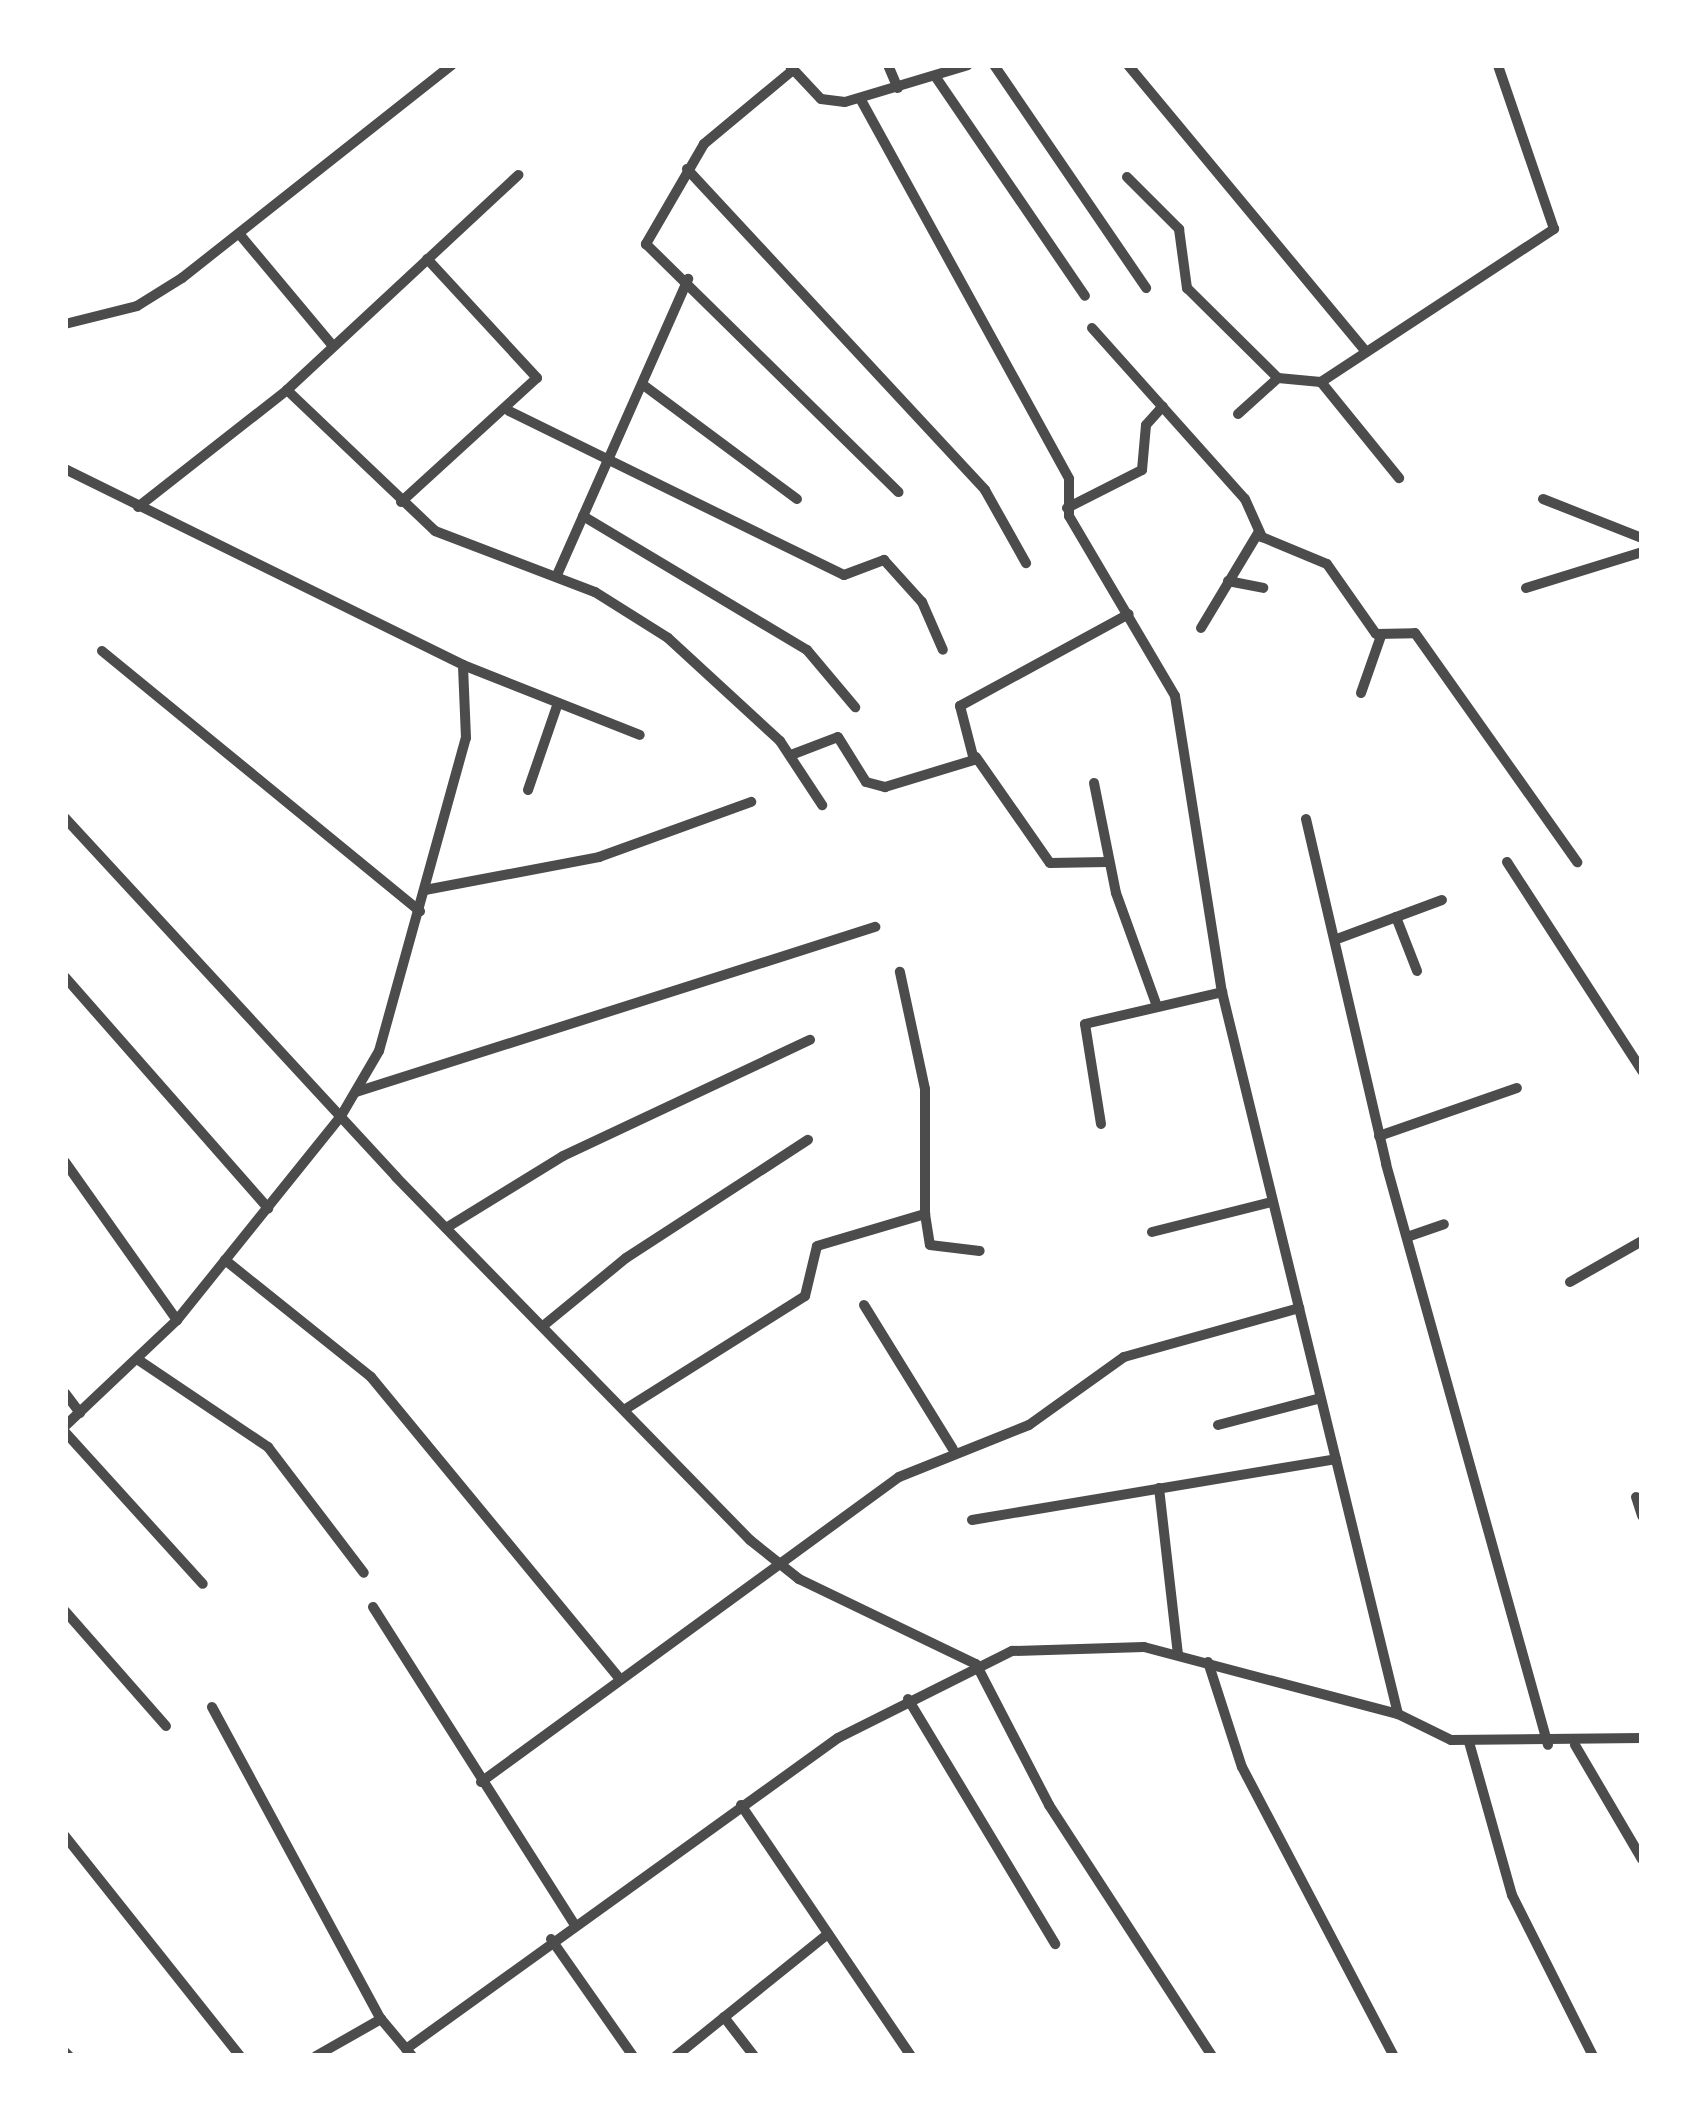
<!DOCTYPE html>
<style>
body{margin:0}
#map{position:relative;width:1707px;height:2121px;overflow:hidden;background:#fff;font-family:"Asap Condensed",sans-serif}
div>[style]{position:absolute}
.minor>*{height:10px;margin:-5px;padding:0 5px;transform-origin:5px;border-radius:5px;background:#4c4c4c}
span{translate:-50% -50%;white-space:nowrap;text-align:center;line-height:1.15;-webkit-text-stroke:8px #fff;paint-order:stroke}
.frame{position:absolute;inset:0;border:68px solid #fff;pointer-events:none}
</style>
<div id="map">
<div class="minor">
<div style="left:888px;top:65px;width:25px;rotate:67deg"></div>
<div style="left:994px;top:65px;width:270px;rotate:55.7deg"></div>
<div style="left:1128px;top:65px;width:373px;rotate:50.3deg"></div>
<div style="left:790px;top:66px;width:45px;rotate:46.8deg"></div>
<div style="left:821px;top:99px;width:24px;rotate:7deg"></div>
<div style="left:845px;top:102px;width:128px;rotate:-16.7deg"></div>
<div style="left:793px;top:70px;width:116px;rotate:140.3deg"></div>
<div style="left:704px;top:144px;width:116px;rotate:120.1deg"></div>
<div style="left:646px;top:244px;width:354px;rotate:44.5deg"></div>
<div style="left:935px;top:76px;width:266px;rotate:55.7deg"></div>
<div style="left:861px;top:100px;width:432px;rotate:61.2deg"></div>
<div style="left:1069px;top:479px;width:37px;rotate:90deg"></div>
<div style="left:1069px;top:516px;width:209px;rotate:59.5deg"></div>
<div style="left:1175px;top:696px;width:300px;rotate:81deg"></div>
<div style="left:1222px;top:992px;width:743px;rotate:76.3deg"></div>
<div style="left:687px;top:169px;width:438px;rotate:47.1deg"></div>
<div style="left:985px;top:490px;width:84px;rotate:60.7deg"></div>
<div style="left:1127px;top:177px;width:74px;rotate:45deg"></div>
<div style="left:1179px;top:229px;width:60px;rotate:82.3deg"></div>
<div style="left:1187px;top:288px;width:128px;rotate:44.7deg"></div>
<div style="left:241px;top:236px;width:143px;rotate:50.1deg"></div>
<div style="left:65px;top:324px;width:74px;rotate:-14deg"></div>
<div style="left:137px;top:306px;width:53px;rotate:-31.9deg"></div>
<div style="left:182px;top:278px;width:344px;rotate:-38.3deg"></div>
<div style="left:1092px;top:328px;width:229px;rotate:48.2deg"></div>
<div style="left:1245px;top:499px;width:42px;rotate:65.9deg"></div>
<div style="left:1262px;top:537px;width:70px;rotate:22.6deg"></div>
<div style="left:1327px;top:564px;width:85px;rotate:55deg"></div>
<div style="left:1376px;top:634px;width:39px;rotate:-1deg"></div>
<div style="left:1415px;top:633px;width:281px;rotate:54.7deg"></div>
<div style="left:1321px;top:382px;width:124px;rotate:50.9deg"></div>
<div style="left:642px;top:384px;width:193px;rotate:36.6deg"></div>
<div style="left:287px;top:390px;width:204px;rotate:43.6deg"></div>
<div style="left:435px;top:531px;width:171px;rotate:20.9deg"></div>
<div style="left:595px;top:592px;width:86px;rotate:32.2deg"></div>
<div style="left:668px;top:638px;width:152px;rotate:42.6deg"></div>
<div style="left:780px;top:741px;width:77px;rotate:56.7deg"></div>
<div style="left:509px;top:411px;width:373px;rotate:26.1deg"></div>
<div style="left:844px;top:575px;width:43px;rotate:-20.6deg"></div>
<div style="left:884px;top:560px;width:57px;rotate:47.9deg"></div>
<div style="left:922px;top:602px;width:52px;rotate:66.4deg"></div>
<div style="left:1238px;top:414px;width:54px;rotate:-42deg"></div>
<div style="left:1278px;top:378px;width:43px;rotate:5.3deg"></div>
<div style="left:1321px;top:382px;width:279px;rotate:-33.3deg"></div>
<div style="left:1554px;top:229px;width:173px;rotate:-108.9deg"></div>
<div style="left:65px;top:469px;width:444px;rotate:26.2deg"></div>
<div style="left:463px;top:665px;width:190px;rotate:21.6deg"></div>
<div style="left:1543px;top:499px;width:106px;rotate:21.5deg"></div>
<div style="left:401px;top:502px;width:184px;rotate:-42.4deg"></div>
<div style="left:537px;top:378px;width:162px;rotate:-132.7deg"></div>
<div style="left:138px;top:507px;width:189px;rotate:-38.1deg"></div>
<div style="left:287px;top:390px;width:316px;rotate:-42.9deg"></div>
<div style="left:1067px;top:508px;width:84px;rotate:-26.9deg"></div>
<div style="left:1142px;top:470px;width:45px;rotate:-84.9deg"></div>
<div style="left:1146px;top:425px;width:25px;rotate:-48deg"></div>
<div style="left:583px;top:516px;width:261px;rotate:30.9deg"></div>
<div style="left:807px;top:650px;width:75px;rotate:49.9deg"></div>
<div style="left:557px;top:575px;width:324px;rotate:-66.1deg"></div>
<div style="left:1228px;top:581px;width:36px;rotate:11deg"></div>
<div style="left:1526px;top:588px;width:121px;rotate:-17.2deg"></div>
<div style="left:1201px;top:628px;width:111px;rotate:-59deg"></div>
<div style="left:102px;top:651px;width:411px;rotate:39.3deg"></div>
<div style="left:1361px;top:693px;width:60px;rotate:-70.7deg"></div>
<div style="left:791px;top:755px;width:50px;rotate:-21deg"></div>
<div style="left:838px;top:737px;width:53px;rotate:58.1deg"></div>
<div style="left:866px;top:782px;width:20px;rotate:15deg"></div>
<div style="left:885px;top:787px;width:93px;rotate:-16.9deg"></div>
<div style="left:974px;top:760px;width:56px;rotate:-104.5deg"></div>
<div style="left:960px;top:706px;width:192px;rotate:-28.6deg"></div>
<div style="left:976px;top:757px;width:129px;rotate:55.1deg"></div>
<div style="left:1050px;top:863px;width:57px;rotate:-1deg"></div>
<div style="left:1094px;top:783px;width:112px;rotate:78.7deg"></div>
<div style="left:1116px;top:893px;width:120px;rotate:70.1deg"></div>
<div style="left:528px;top:790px;width:92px;rotate:-71deg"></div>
<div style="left:65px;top:818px;width:488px;rotate:47.3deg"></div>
<div style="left:396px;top:1177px;width:507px;rotate:45.72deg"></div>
<div style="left:750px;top:1540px;width:63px;rotate:38.5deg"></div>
<div style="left:799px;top:1579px;width:196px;rotate:25.7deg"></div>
<div style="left:1306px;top:819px;width:354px;rotate:76.9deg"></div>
<div style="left:1386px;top:1164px;width:603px;rotate:74.42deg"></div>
<div style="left:1507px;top:862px;width:249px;rotate:57.1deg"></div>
<div style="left:425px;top:890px;width:177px;rotate:-10.7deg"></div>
<div style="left:599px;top:857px;width:162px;rotate:-19.9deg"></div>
<div style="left:1396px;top:917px;width:58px;rotate:68.7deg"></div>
<div style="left:1337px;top:939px;width:112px;rotate:-20.4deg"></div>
<div style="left:65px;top:977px;width:308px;rotate:48.7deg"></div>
<div style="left:356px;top:1092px;width:545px;rotate:-17.64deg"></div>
<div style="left:1101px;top:1124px;width:101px;rotate:-99.1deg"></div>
<div style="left:1085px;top:1024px;width:141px;rotate:-13.1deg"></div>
<div style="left:1379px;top:1136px;width:146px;rotate:-19.2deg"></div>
<div style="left:65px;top:1162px;width:194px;rotate:54.7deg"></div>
<div style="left:925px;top:1214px;width:31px;rotate:81deg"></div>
<div style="left:930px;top:1245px;width:50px;rotate:6.8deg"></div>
<div style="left:446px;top:1228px;width:137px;rotate:-31.6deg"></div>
<div style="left:563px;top:1156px;width:273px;rotate:-25.2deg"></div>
<div style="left:1152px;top:1232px;width:123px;rotate:-14.1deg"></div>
<div style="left:1407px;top:1237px;width:39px;rotate:-19deg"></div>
<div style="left:225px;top:1260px;width:187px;rotate:38.7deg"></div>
<div style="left:371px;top:1377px;width:391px;rotate:50.5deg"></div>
<div style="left:1570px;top:1282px;width:83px;rotate:-29.7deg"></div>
<div style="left:864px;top:1305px;width:169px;rotate:58.3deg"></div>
<div style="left:543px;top:1326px;width:107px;rotate:-39.3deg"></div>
<div style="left:626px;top:1258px;width:217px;rotate:-33deg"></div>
<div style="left:137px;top:1359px;width:158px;rotate:33.9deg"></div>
<div style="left:268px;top:1447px;width:158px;rotate:52.7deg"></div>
<div style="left:65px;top:1393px;width:25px;rotate:53deg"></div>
<div style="left:624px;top:1410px;width:214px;rotate:-32.2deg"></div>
<div style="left:805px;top:1296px;width:51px;rotate:-76.5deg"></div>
<div style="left:817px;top:1246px;width:113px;rotate:-16.5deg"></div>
<div style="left:925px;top:1214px;width:125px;rotate:-90deg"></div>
<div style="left:925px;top:1089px;width:120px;rotate:-102.1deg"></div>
<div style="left:1218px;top:1425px;width:106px;rotate:-14.7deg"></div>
<div style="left:65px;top:1426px;width:154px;rotate:-43.4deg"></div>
<div style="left:177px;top:1320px;width:262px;rotate:-51.2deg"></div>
<div style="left:341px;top:1116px;width:75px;rotate:-59.7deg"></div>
<div style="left:379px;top:1051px;width:325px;rotate:-74.5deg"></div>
<div style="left:466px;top:738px;width:73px;rotate:-92.4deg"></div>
<div style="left:65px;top:1432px;width:205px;rotate:47.8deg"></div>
<div style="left:1159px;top:1488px;width:168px;rotate:83.5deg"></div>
<div style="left:1636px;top:1497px;width:20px;rotate:72deg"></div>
<div style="left:972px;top:1520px;width:369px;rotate:-9.5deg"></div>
<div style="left:373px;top:1607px;width:373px;rotate:57.6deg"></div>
<div style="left:65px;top:1611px;width:153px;rotate:48.7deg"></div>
<div style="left:1208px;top:1662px;width:110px;rotate:72.1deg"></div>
<div style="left:1242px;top:1767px;width:327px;rotate:62.3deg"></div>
<div style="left:976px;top:1664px;width:159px;rotate:62.6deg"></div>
<div style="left:1049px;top:1805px;width:299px;rotate:57deg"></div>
<div style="left:908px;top:1699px;width:286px;rotate:59deg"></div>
<div style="left:212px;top:1707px;width:355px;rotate:61.6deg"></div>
<div style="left:381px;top:2019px;width:48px;rotate:50deg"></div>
<div style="left:1469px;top:1742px;width:159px;rotate:74.3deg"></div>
<div style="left:1512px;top:1895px;width:180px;rotate:63.3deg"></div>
<div style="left:1575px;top:1745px;width:132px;rotate:59.6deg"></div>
<div style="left:481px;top:1782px;width:517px;rotate:-36.12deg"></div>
<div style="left:899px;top:1477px;width:140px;rotate:-21.8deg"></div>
<div style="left:1029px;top:1425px;width:117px;rotate:-35.6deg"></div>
<div style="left:1124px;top:1357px;width:182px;rotate:-15.6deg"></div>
<div style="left:741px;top:1805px;width:303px;rotate:55.9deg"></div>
<div style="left:65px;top:1836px;width:281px;rotate:51.5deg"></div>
<div style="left:551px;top:1939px;width:143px;rotate:55deg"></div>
<div style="left:724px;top:2017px;width:49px;rotate:52.4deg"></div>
<div style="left:406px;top:2049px;width:532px;rotate:-35.75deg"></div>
<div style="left:838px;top:1738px;width:195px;rotate:-26.6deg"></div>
<div style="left:1012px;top:1651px;width:132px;rotate:-1.7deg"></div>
<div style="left:1144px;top:1647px;width:263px;rotate:14.8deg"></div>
<div style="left:1398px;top:1714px;width:59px;rotate:26.1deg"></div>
<div style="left:1451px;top:1740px;width:191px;rotate:-0.6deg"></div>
<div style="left:65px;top:2052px;width:6px;rotate:45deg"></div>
<div style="left:316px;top:2056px;width:75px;rotate:-29.6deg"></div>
<div style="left:676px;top:2056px;width:195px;rotate:-38.8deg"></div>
</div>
<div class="frame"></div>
</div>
